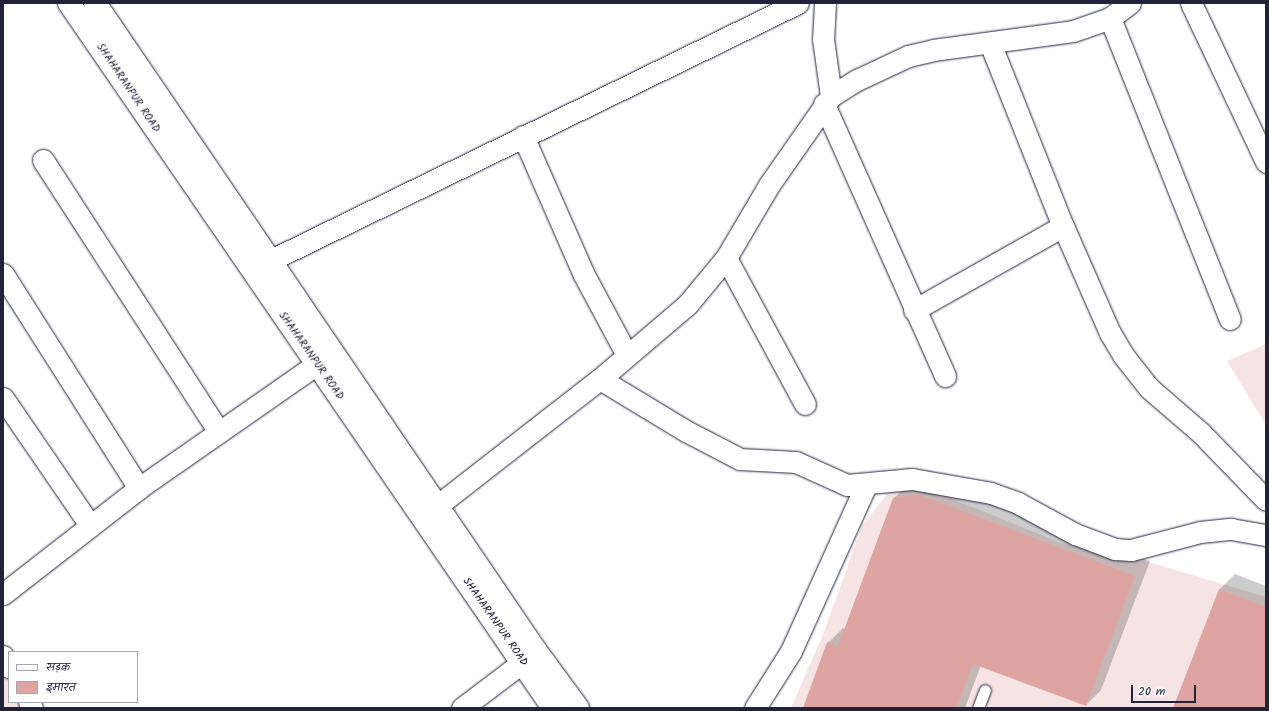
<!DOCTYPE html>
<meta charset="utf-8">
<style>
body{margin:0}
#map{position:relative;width:1269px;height:711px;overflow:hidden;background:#fff;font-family:Kalam,"Playpen Sans Deva",sans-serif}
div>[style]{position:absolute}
.built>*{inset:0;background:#f5e4e3}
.shadow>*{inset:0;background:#0003}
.building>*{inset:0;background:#dea4a1}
.roads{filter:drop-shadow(0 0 1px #22223b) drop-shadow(0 0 1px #22223b)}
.service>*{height:11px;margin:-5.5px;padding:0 5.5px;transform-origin:5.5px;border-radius:5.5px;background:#fff}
.minor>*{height:21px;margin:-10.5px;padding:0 10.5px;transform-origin:10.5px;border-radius:10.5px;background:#fff}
.primary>*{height:22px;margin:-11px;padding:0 11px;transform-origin:11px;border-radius:11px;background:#fff}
span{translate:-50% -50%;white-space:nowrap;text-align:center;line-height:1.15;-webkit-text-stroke:4px #fff;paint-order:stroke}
.street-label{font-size:11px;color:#22223b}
.frame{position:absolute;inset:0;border:4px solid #22223b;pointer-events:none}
.legend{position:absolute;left:8px;top:651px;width:130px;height:52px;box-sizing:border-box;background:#fff;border:1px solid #a7a7b1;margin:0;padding:5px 7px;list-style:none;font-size:12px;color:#22223b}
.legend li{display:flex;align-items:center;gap:8px;height:20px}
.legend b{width:20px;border:1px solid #a7a7b1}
.scale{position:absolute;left:1131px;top:685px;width:65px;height:18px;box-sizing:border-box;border:2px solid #22223b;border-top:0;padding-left:5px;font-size:12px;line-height:14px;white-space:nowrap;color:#22223b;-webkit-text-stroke:3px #fff;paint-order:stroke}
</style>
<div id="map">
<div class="built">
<div style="clip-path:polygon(1266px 344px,1266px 425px,1227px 361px)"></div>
<div style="clip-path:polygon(923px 487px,1061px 543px,1152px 563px,1266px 597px,1266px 708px,791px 708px,824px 632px,862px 526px,888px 493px)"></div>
<div style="clip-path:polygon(3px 669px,9px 681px,9px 702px,19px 702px,22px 708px,3px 708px)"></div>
</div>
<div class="shadow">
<div style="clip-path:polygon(933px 479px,1150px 561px,1101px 690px,1086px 705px,981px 665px,965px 708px,804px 708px,828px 643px,843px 628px,845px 629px,894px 498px,910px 483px)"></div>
<div style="clip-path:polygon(1235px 574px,1266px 586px,1266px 708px,1174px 708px,1220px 589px)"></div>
</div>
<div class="building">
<div style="clip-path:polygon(917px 494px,1135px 576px,1086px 706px,973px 664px,956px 708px,803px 708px,827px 642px,838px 646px,893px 498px)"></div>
<div style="clip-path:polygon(1219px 589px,1266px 607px,1266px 708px,1173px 708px)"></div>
</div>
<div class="roads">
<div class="service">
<div style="left:978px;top:708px;width:19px;rotate:-69deg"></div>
</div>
<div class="minor">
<div style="left:825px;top:3px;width:36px;rotate:93deg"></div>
<div style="left:823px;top:39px;width:58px;rotate:82deg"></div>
<div style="left:1191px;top:3px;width:176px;rotate:64.7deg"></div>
<div style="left:1110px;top:18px;width:324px;rotate:68.3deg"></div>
<div style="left:990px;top:43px;width:197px;rotate:68.3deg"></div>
<div style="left:1063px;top:226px;width:117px;rotate:66.3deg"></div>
<div style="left:1110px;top:333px;width:26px;rotate:59deg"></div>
<div style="left:1123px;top:355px;width:42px;rotate:51.8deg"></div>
<div style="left:1149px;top:388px;width:69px;rotate:40.9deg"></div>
<div style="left:1201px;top:433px;width:93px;rotate:45.9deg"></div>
<div style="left:824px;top:104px;width:298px;rotate:66deg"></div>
<div style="left:523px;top:136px;width:150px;rotate:66.3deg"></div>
<div style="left:583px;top:273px;width:93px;rotate:61.8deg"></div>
<div style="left:43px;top:160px;width:324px;rotate:57.1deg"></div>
<div style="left:726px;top:258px;width:166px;rotate:61.6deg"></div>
<div style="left:271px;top:260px;width:586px;rotate:-26deg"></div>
<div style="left:3px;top:274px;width:254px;rotate:57.6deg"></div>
<div style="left:914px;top:310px;width:171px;rotate:-29.4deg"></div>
<div style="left:600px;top:379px;width:100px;rotate:31.2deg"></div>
<div style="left:686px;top:431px;width:61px;rotate:27.4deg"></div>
<div style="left:740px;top:459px;width:56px;rotate:3.1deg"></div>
<div style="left:796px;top:462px;width:56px;rotate:24.3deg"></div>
<div style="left:847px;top:485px;width:65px;rotate:-5.3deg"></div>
<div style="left:912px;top:479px;width:80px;rotate:10deg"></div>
<div style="left:991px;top:493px;width:29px;rotate:20deg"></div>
<div style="left:1018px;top:503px;width:65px;rotate:28.5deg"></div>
<div style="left:1075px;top:534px;width:43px;rotate:20.6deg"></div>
<div style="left:1115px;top:549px;width:16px;rotate:4deg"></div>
<div style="left:1131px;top:550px;width:71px;rotate:-14.6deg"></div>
<div style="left:1200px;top:532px;width:31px;rotate:-6deg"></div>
<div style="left:1231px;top:529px;width:36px;rotate:10deg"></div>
<div style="left:3px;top:398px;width:154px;rotate:55.6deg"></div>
<div style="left:421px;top:514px;width:19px;rotate:-28deg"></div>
<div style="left:438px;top:505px;width:205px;rotate:-37.9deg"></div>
<div style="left:600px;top:379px;width:114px;rotate:-40.4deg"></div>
<div style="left:687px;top:305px;width:61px;rotate:-50.3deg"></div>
<div style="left:726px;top:258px;width:85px;rotate:-59.5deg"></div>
<div style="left:769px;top:185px;width:108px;rotate:-55.1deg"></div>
<div style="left:831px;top:96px;width:31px;rotate:-32deg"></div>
<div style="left:857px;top:80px;width:56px;rotate:-25.2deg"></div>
<div style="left:908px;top:56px;width:26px;rotate:-13deg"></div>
<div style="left:933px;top:50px;width:141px;rotate:-7.7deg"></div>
<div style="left:1073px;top:31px;width:39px;rotate:-19deg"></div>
<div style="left:1110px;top:18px;width:25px;rotate:-37deg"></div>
<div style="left:3px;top:594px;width:172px;rotate:-37.9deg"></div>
<div style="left:139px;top:488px;width:217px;rotate:-34.9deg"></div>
<div style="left:3px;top:656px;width:13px;rotate:61deg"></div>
<div style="left:29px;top:702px;width:7px;rotate:63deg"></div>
<div style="left:462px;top:708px;width:93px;rotate:-37.1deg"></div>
<div style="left:755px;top:708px;width:67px;rotate:-57.7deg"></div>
<div style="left:791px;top:651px;width:182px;rotate:-65.7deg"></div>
</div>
<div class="primary">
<div style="left:69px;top:3px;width:855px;rotate:55.53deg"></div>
<div style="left:95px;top:3px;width:784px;rotate:55.76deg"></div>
<div style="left:536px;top:651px;width:71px;rotate:53.6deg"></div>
</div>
</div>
<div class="street-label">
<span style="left:128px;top:88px;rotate:56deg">SHAHARANPUR ROAD</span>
<span style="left:311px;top:356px;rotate:55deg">SHAHARANPUR ROAD</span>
<span style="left:495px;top:622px;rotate:55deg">SHAHARANPUR ROAD</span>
</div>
<div class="frame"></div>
<ul class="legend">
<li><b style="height:5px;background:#fff"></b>सड़क</li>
<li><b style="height:11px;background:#dea4a1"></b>इमारत</li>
</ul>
<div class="scale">20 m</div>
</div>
